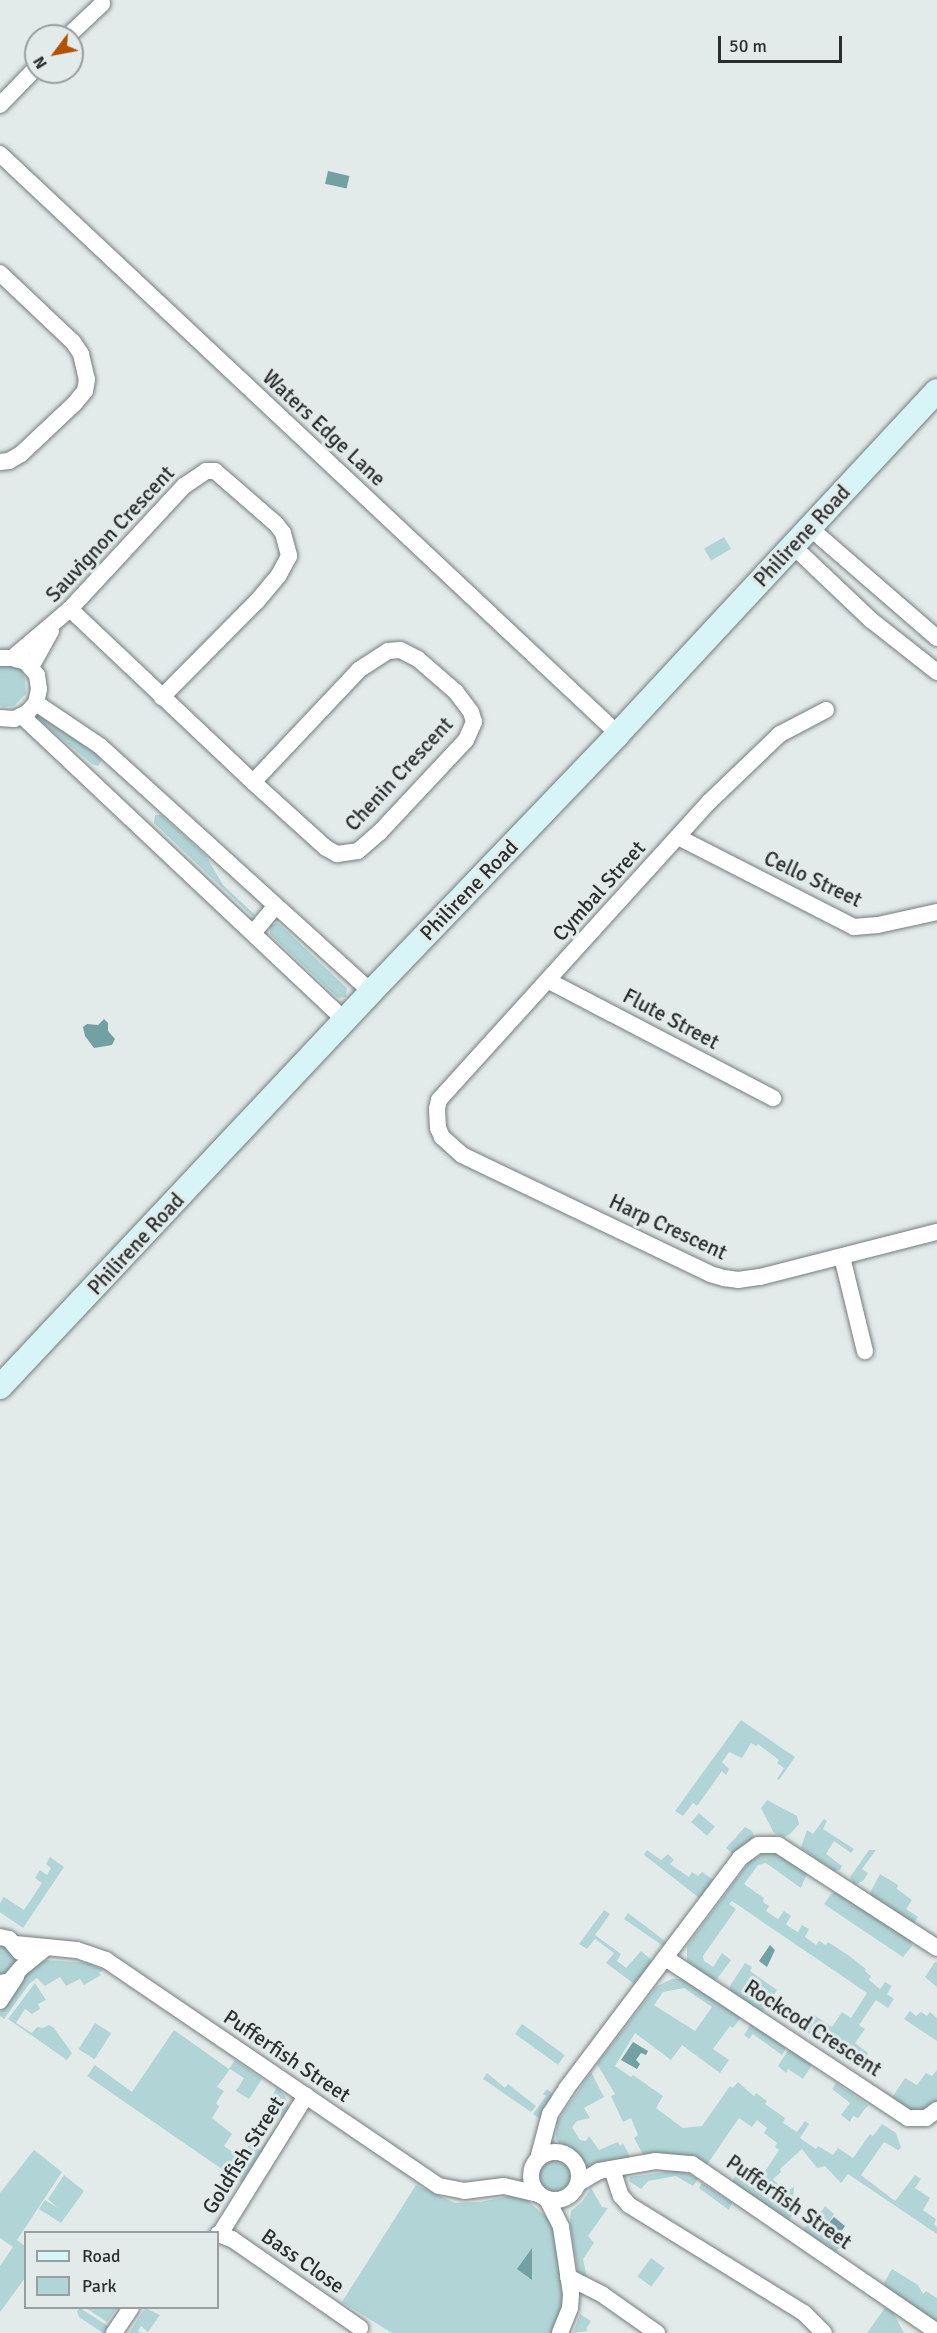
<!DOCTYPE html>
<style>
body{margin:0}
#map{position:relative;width:937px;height:2333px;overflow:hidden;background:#e2eaea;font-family:Signika,sans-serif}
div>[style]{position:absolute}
.green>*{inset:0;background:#b1d5d7;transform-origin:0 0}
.round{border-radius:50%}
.water>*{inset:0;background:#73a0a3;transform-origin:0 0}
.roads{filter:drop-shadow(0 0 2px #767c7d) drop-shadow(0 0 2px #767c7d)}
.street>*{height:16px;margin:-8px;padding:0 8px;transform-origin:8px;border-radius:8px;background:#fff}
.street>.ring{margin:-8px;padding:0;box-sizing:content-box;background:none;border:16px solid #fff;border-radius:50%}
.secondary>*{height:24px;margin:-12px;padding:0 12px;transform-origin:12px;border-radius:12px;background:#d7f5f7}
span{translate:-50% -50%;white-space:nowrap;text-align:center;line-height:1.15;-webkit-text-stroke:6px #e2eaea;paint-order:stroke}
.street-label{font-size:21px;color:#2b2e2e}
.legend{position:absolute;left:24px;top:2231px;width:195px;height:78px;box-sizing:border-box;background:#e2eaea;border:2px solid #999f9f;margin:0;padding:8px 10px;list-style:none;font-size:18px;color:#2b2e2e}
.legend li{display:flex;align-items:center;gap:12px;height:30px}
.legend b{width:30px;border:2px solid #999f9f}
.north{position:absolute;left:24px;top:24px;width:60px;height:60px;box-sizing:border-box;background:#e2eaea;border:2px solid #999f9f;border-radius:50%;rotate:238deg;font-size:16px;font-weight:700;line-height:24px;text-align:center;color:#2b2e2e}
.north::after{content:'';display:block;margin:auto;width:21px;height:27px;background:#b05200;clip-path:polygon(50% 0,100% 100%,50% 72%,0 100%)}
.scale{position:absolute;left:718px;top:36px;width:124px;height:27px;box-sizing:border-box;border:3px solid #2b2e2e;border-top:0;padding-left:8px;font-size:18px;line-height:21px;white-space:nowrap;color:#2b2e2e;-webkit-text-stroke:4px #e2eaea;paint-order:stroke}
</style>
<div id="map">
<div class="green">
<div style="left:724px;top:537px;width:14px;height:23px;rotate:60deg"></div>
<div style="clip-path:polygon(12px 664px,21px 669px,25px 679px,26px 694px,14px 706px,4px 707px,0 706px,0 665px)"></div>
<div style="clip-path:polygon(36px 713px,86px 743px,99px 756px,101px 761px,98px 766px,92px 764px,36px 717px)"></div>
<div style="clip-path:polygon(155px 815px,161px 815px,206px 856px,223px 885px,255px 915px,252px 916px,154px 823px)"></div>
<div style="clip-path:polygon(278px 923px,347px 988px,346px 997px,338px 998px,270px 934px,270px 925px)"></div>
<div style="clip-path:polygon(741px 1720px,795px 1757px,779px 1780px,777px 1779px,784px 1768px,777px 1763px,779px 1760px,758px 1744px,756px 1746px,751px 1743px,742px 1758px,729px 1752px,722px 1762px,729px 1769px,726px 1775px,722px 1771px,697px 1806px,693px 1803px,683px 1816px,675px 1811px)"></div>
<div style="clip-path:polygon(767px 1800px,797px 1816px,799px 1824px,790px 1834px,784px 1837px,774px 1833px,761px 1808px)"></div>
<div style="left:699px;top:1813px;width:21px;height:12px;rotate:41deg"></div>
<div style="clip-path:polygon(824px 1819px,827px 1821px,823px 1829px,854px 1849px,851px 1853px,834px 1841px,826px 1854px,842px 1866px,840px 1870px,834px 1871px,801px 1848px,807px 1830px,813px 1834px)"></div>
<div style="clip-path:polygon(745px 1827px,752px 1831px,755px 1838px,736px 1856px,726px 1848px)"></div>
<div style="clip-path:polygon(647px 1850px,661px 1860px,668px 1854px,674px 1860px,670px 1864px,689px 1877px,692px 1872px,698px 1876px,702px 1872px,715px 1881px,702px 1900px,644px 1855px)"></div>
<div style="clip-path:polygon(869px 1850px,876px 1850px,862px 1869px,868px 1873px,864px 1880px,855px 1885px,850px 1877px)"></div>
<div style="clip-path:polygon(767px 1852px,775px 1852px,808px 1871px,801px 1888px,766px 1863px,758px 1865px,744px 1884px,764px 1898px,763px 1902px,769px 1906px,766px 1911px,778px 1919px,784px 1911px,791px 1916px,786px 1924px,791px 1928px,798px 1932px,802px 1925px,809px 1929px,805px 1937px,816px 1945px,819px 1941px,826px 1945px,828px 1942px,848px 1955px,866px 1969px,865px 1971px,871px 1976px,869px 1980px,880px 1989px,885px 1982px,892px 1986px,887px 1994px,894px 1999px,888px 2008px,876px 2000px,859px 2025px,865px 2029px,855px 2043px,868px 2053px,858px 2068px,804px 2030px,814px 2015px,832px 2027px,842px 2012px,851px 2018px,867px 1993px,732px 1901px,729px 1904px,736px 1909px,703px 1956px,704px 1961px,713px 1967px,722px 1953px,731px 1960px,717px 1979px,713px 1980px,687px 1961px,687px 1947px,695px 1935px,750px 1861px)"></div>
<div style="clip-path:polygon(50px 1857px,64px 1867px,23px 1928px,0 1912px,0 1903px,4px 1897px,24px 1910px,42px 1883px,35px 1878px,40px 1870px,47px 1875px,51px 1868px,46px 1864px)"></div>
<div style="clip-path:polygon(880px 1874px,898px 1885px,897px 1889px,912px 1900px,906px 1909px,918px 1917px,912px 1925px,869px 1895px)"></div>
<div style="clip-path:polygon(837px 1891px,911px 1941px,912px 1946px,903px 1957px,824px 1904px,831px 1894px)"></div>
<div style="clip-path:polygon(604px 1910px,610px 1914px,595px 1935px,621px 1954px,617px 1961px,626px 1968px,641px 1951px,655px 1963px,637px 1986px,606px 1963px,614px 1953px,595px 1939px,587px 1949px,579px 1944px)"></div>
<div style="clip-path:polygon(628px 1913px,669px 1944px,666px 1948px,624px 1919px)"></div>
<div style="clip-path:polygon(0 1944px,15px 1955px,16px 1961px,12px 1971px,0 1977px)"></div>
<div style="clip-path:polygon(46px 1960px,89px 1963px,103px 1970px,99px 1973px,101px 1975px,84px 1985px,80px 1979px,66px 1986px,60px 1977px,45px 1986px,37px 1978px,29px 1984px,4px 2019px,0 2016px,0 2012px,32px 1967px)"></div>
<div style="clip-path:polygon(935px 1962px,937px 1962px,937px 1987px,925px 1977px)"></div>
<div style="clip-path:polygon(745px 1963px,752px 1967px,750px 1971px,777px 1990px,764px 2010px,760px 2012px,730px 1991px,730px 1986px)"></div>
<div style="clip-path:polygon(evenodd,672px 1979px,683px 1979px,741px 2017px,733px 2028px,730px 2026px,713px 2049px,729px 2060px,720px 2073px,682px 2045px,671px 2060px,635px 2033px,615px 2066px,631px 2077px,633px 2075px,663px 2096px,656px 2108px,683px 2128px,702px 2126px,730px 2086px,733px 2088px,738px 2082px,754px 2096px,756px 2093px,767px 2101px,765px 2104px,785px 2118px,783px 2123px,797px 2132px,805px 2121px,809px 2124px,800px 2138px,816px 2149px,818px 2146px,833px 2155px,838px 2148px,853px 2158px,870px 2134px,873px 2136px,882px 2124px,896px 2133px,901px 2148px,898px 2150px,884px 2142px,861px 2175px,895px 2201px,915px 2175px,921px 2179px,915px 2188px,930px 2198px,923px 2210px,936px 2219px,934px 2224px,937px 2227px,937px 2234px,848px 2174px,841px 2183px,825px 2166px,817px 2168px,802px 2149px,780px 2169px,781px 2172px,773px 2179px,785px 2192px,794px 2187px,793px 2198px,797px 2209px,787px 2222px,731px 2183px,744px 2164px,764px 2173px,779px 2150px,775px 2147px,777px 2143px,764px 2133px,767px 2128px,757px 2120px,752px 2127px,739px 2118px,706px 2166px,644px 2156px,634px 2138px,638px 2135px,631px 2118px,623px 2122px,611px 2096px,615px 2094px,597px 2064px,657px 1986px,672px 1979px,684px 1988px,712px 2007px,695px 2031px,654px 2005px,663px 1992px,684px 1988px)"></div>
<div style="clip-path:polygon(35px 1983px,46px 2000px,38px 2004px,40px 2009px,32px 2014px,25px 2009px,16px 2023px,32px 2033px,37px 2027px,43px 2028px,49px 2025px,54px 2028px,72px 2053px,67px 2060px,8px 2019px)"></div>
<div style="clip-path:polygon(910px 2011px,916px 2016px,921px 2012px,927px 2016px,930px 2012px,937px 2018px,937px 2041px,904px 2019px)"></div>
<div style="left:95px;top:2023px;width:19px;height:31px;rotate:32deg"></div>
<div style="left:522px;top:2024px;width:53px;height:12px;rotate:36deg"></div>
<div style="clip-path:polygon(751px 2024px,786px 2048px,782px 2055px,753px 2034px,749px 2039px,744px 2035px)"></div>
<div style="clip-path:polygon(174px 2030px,229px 2069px,235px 2060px,262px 2079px,249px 2099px,236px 2091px,244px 2078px,230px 2069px,217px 2087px,224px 2091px,216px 2103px,219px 2107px,212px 2118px,232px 2134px,224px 2146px,240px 2157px,250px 2144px,260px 2150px,281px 2120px,281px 2110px,269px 2101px,277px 2087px,285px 2096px,289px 2107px,288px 2120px,245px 2185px,87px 2076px,95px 2065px,132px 2092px)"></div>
<div style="clip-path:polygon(789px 2049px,812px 2065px,803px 2079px,788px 2069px,786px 2073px,778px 2066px)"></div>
<div style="clip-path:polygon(937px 2070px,937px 2105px,931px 2110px,910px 2112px,890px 2101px,905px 2078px,917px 2085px,926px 2073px,932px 2076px)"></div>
<div style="clip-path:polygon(591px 2072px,604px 2097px,584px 2108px,590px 2118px,577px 2121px,572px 2127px,580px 2140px,586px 2141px,589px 2136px,599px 2150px,618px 2142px,620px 2146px,623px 2143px,630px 2157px,595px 2167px,588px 2167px,563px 2149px,556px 2139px,557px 2122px)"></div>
<div style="clip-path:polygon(487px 2073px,505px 2088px,508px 2084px,536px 2106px,531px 2112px,483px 2079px)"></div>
<div style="clip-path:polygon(836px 2083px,868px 2105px,858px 2118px,853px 2116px,850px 2122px,841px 2115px,850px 2103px,832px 2089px)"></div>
<div style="clip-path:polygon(547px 2089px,555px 2096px,542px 2120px,533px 2114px,546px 2096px,543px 2094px)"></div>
<div style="clip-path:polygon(34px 2150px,62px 2172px,17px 2240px,25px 2246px,25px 2278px,0 2312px,0 2266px,13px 2247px,0 2238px,0 2193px)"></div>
<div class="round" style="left:537px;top:2159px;width:34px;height:34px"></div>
<div style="clip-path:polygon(680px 2170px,698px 2179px,693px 2186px,676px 2176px,648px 2181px,641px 2189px,629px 2181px,630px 2177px)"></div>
<div style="clip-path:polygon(64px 2175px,84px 2191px,61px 2223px,39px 2209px,45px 2200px,58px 2208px,48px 2199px)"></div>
<div style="clip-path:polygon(702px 2183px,732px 2203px,729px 2210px,699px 2188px)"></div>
<div style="clip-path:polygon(416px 2185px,455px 2203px,480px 2202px,520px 2194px,551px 2221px,564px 2287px,564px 2313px,556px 2333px,392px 2333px,342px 2302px)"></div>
<div style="clip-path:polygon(591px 2188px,602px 2207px,608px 2208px,588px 2236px,594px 2243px,583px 2259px,587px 2278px,578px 2273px,570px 2223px,571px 2211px,582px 2202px)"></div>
<div style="clip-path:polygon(825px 2206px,834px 2214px,826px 2227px,844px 2240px,835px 2254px,805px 2233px,804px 2228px,813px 2217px,817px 2218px)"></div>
<div style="left:651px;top:2258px;width:17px;height:23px;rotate:36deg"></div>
<div style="clip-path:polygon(892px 2269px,918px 2285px,923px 2294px,926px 2291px,937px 2298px,937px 2323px,884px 2288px,884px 2283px)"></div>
<div style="clip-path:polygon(80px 2308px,111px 2328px,108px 2333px,103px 2333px,79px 2317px,77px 2311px)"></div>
<div style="clip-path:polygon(86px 2308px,117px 2308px,107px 2322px)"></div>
<div style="clip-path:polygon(145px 2308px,160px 2315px,148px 2332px,141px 2326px,138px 2331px,141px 2333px,129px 2333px)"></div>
<div style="clip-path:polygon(885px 2308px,893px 2312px,904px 2333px,867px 2333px)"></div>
<div style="clip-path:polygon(580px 2314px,591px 2321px,586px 2329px,588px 2331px,573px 2333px)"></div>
</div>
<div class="water">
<div style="left:328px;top:171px;width:22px;height:13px;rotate:13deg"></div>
<div style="clip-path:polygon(104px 1019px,108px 1023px,108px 1031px,115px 1039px,112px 1045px,94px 1048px,85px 1036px,83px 1027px,87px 1024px,98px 1025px)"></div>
<div style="clip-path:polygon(770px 1945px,775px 1950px,767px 1967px,759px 1961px)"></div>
<div style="clip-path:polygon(633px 2042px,648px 2051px,646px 2055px,641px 2053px,636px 2060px,640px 2064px,637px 2069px,621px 2060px)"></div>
<div style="clip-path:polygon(834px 2217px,845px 2226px,839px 2235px,826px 2226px)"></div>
<div style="clip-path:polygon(532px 2248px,532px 2280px,517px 2269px)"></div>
</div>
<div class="roads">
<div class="street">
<div style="left:68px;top:36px;width:47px;rotate:-43.3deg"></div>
<div style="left:0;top:105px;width:52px;rotate:-45.8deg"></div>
<div style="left:0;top:154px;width:848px;rotate:43.18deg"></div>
<div style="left:0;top:273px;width:100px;rotate:43.4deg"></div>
<div style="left:73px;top:342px;width:14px;rotate:56deg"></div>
<div style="left:81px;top:354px;width:26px;rotate:77deg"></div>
<div style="left:87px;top:379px;width:12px;rotate:99deg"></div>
<div style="left:85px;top:391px;width:17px;rotate:130deg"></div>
<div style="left:74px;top:404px;width:73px;rotate:136.7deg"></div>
<div style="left:21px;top:454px;width:14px;rotate:150deg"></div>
<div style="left:9px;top:461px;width:9px;rotate:174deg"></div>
<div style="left:810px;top:528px;width:168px;rotate:40.9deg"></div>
<div style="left:793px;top:546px;width:108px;rotate:43.5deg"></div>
<div style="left:871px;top:620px;width:84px;rotate:38.2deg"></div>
<div style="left:70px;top:609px;width:252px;rotate:43.4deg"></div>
<div style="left:253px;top:782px;width:98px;rotate:42.1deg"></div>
<div style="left:326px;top:848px;width:13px;rotate:29deg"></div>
<div style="left:337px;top:854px;width:21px;rotate:-8deg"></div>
<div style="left:358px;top:851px;width:28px;rotate:-41deg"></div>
<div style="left:379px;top:833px;width:127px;rotate:-46.9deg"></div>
<div style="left:466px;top:740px;width:20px;rotate:-66deg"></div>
<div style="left:474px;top:722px;width:10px;rotate:-107deg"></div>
<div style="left:471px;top:712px;width:25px;rotate:-127deg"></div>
<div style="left:456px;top:692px;width:50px;rotate:-139deg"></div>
<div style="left:418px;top:659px;width:20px;rotate:-153deg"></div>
<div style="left:400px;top:650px;width:12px;rotate:175deg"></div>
<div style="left:388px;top:651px;width:35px;rotate:147deg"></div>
<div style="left:359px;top:670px;width:154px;rotate:133.4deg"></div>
<div style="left:0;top:658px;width:12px"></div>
<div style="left:12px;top:658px;width:15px;rotate:16deg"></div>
<div style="left:26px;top:662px;width:17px;rotate:50deg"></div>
<div style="left:37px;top:675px;width:14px;rotate:82deg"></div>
<div style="left:39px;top:689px;width:14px;rotate:102deg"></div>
<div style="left:36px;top:703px;width:13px;rotate:132deg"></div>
<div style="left:27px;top:713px;width:14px;rotate:155deg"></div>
<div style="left:14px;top:719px;width:14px;rotate:-176deg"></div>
<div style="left:12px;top:658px;width:76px;rotate:-40.2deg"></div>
<div style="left:70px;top:609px;width:168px;rotate:-47.2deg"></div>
<div style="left:184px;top:486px;width:27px;rotate:-34deg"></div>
<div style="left:206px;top:471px;width:9px"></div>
<div style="left:215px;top:471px;width:81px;rotate:41deg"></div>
<div style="left:276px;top:524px;width:11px;rotate:52deg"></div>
<div style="left:283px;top:533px;width:24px;rotate:75deg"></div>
<div style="left:289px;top:556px;width:21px;rotate:118deg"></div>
<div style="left:279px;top:575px;width:35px;rotate:130deg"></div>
<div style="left:256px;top:602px;width:134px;rotate:134.7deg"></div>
<div style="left:31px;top:667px;width:41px;rotate:-60.9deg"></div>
<div style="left:36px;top:703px;width:77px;rotate:33.9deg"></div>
<div style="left:100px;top:746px;width:366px;rotate:42.2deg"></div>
<div style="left:826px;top:710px;width:52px;rotate:152.4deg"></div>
<div style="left:780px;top:734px;width:98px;rotate:136.2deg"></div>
<div style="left:709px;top:802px;width:402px;rotate:132.2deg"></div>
<div style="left:439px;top:1100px;width:9px;rotate:103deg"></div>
<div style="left:437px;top:1109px;width:19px;rotate:87deg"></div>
<div style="left:438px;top:1128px;width:10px;rotate:66deg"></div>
<div style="left:442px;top:1137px;width:27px;rotate:42deg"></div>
<div style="left:462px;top:1155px;width:275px;rotate:25.6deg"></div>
<div style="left:710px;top:1274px;width:15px;rotate:16deg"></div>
<div style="left:724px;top:1278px;width:14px;rotate:8deg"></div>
<div style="left:738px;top:1280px;width:22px;rotate:-8deg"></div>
<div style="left:760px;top:1277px;width:183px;rotate:-14.3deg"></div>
<div style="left:22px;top:716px;width:444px;rotate:43.3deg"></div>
<div style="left:678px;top:837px;width:198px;rotate:27.1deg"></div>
<div style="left:854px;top:927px;width:24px;rotate:-5deg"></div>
<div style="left:878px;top:925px;width:60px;rotate:-12.4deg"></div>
<div style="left:253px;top:933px;width:35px;rotate:-50deg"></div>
<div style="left:549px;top:981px;width:253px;rotate:27.6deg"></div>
<div style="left:842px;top:1257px;width:97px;rotate:76.3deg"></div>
<div style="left:0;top:1937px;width:9px;rotate:13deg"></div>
<div style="left:9px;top:1939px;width:17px;rotate:50deg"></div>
<div style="left:15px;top:1944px;width:62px;rotate:5.5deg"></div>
<div style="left:77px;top:1950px;width:31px;rotate:19deg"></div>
<div style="left:106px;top:1960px;width:402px;rotate:34.2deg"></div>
<div style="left:439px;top:2186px;width:25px;rotate:11deg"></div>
<div style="left:464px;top:2191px;width:40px;rotate:-7.1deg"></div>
<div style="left:504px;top:2186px;width:36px;rotate:13deg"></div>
<div style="left:667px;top:1959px;width:289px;rotate:33.4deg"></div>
<div style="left:908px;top:2118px;width:18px"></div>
<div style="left:926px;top:2118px;width:14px;rotate:-36deg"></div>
<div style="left:0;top:1983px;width:10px;rotate:-11deg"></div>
<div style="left:10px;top:1981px;width:17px;rotate:-50deg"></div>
<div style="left:21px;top:1968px;width:32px;rotate:-39deg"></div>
<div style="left:0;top:2001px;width:30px;rotate:-57deg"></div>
<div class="ring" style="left:531px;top:2152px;width:32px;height:32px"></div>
<div style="left:538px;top:2159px;width:47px;rotate:-75.1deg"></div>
<div style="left:550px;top:2114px;width:30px;rotate:-57deg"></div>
<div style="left:566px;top:2089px;width:289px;rotate:-53deg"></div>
<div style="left:740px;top:1858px;width:22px;rotate:-36deg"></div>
<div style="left:758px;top:1845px;width:20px"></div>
<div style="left:778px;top:1845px;width:189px;rotate:32.9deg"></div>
<div style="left:612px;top:2169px;width:28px;rotate:72deg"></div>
<div style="left:621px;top:2196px;width:12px;rotate:48deg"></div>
<div style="left:629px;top:2205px;width:206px;rotate:31.7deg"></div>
<div style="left:804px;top:2313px;width:28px;rotate:45deg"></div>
<div style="left:579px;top:2183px;width:23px;rotate:-31deg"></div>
<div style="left:599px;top:2171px;width:57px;rotate:-10.1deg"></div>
<div style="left:655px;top:2161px;width:37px;rotate:5deg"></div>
<div style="left:692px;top:2164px;width:297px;rotate:34.4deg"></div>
<div style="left:547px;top:2199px;width:31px;rotate:63deg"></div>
<div style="left:561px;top:2227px;width:68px;rotate:81.5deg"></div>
<div style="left:571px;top:2294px;width:14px;rotate:94deg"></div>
<div style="left:570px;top:2308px;width:27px;rotate:112deg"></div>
<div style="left:218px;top:2234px;width:15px;rotate:20deg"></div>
<div style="left:232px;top:2239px;width:156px;rotate:34.8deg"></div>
<div style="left:220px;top:2234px;width:163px;rotate:-58.1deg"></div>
<div style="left:568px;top:2277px;width:39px;rotate:27deg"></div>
<div style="left:603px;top:2295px;width:66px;rotate:35.1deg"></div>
<div style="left:114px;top:2333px;width:30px;rotate:-56deg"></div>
</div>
<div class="secondary">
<div style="left:0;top:1387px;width:542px;rotate:-46.79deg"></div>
<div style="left:371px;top:992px;width:357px;rotate:-46.2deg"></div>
<div style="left:618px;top:734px;width:468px;rotate:-47.1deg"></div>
</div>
</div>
<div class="street-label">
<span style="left:324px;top:428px;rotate:43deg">Waters Edge Lane</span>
<span style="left:110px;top:534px;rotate:-47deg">Sauvignon Crescent</span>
<span style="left:802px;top:536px;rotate:-47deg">Philirene Road</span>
<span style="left:399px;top:774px;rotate:-47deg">Chenin Crescent</span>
<span style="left:813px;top:879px;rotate:25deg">Cello Street</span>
<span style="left:469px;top:890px;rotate:-46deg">Philirene Road</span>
<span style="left:599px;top:891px;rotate:-48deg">Cymbal Street</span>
<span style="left:671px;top:1019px;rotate:28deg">Flute Street</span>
<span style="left:668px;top:1227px;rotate:25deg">Harp Crescent</span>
<span style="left:136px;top:1244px;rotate:-47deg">Philirene Road</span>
<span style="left:813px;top:2028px;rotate:33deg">Rockcod Crescent</span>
<span style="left:287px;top:2056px;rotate:34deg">Pufferfish Street</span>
<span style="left:243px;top:2155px;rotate:-58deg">Goldfish Street</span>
<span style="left:789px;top:2202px;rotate:35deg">Pufferfish Street</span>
<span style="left:303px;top:2261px;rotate:35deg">Bass Close</span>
</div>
<ul class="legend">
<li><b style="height:8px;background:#d7f5f7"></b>Road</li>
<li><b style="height:16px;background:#b1d5d7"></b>Park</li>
</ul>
<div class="north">N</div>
<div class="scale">50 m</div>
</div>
